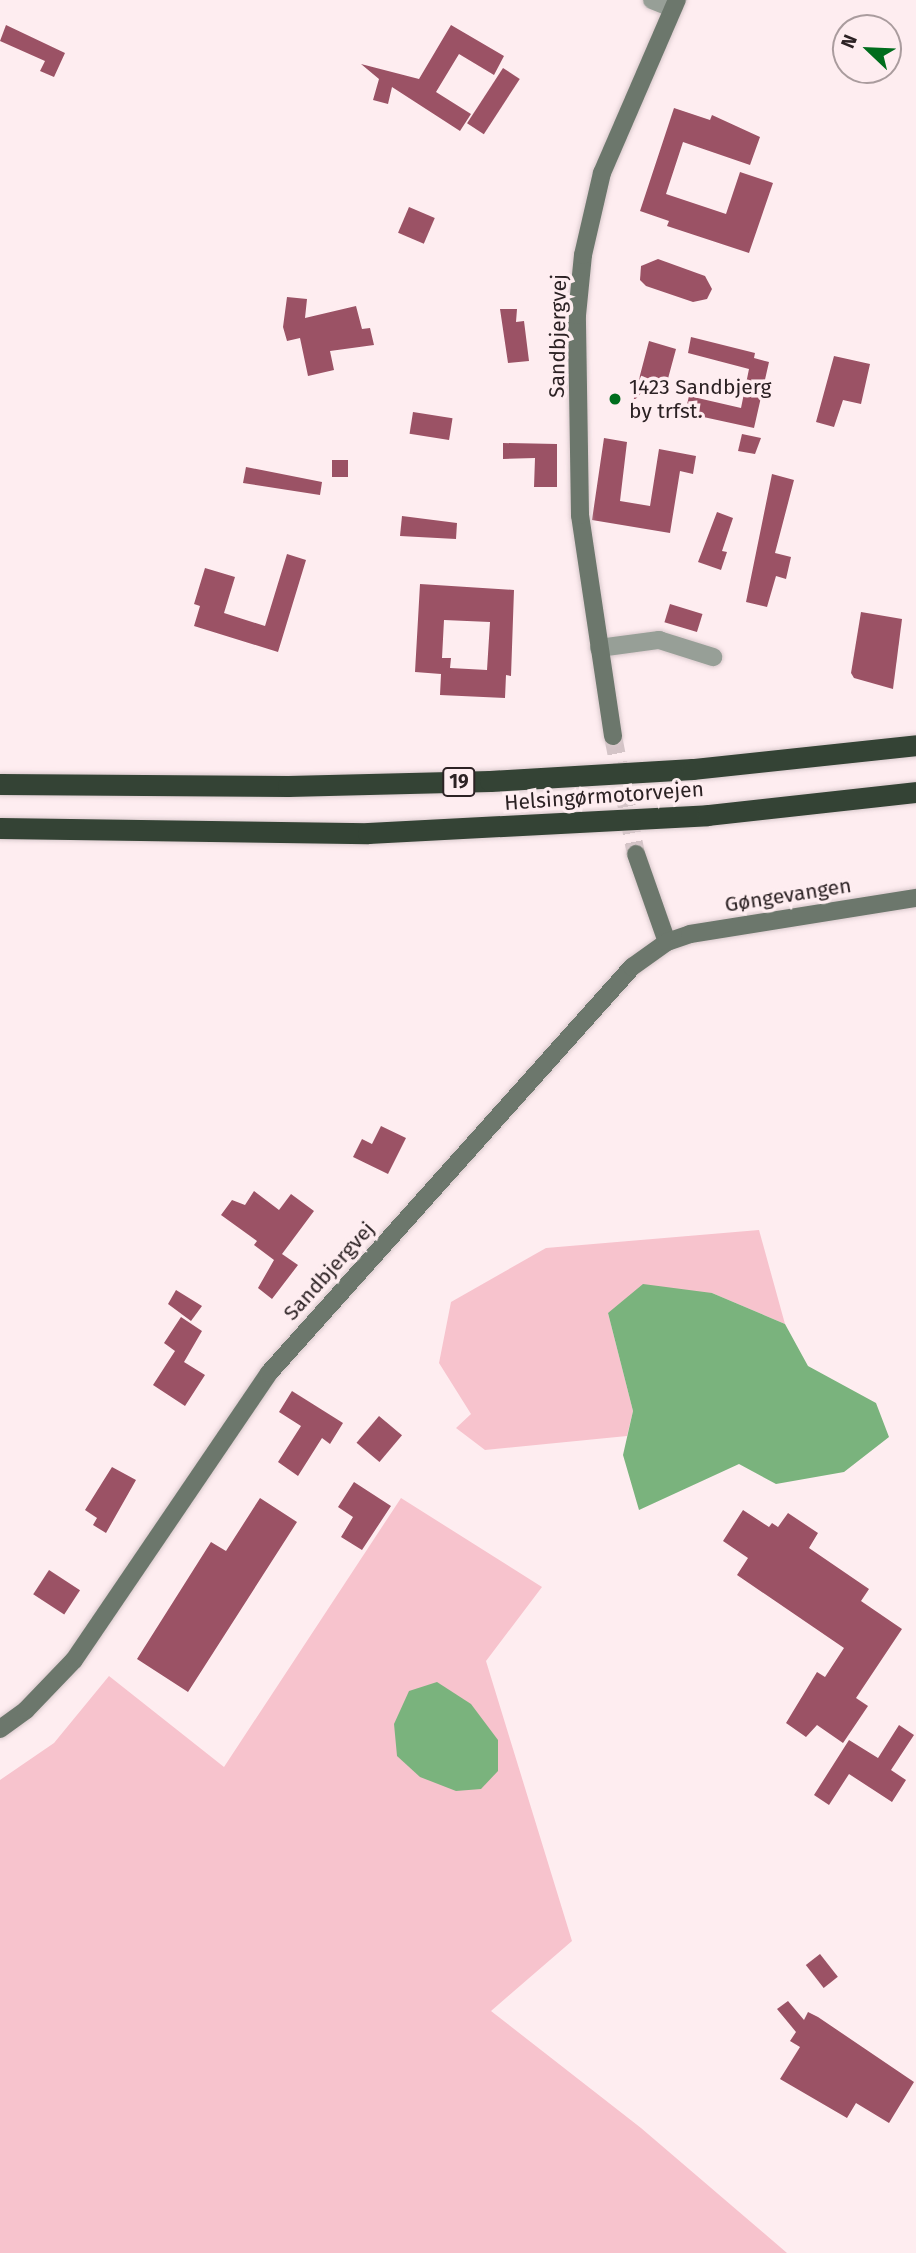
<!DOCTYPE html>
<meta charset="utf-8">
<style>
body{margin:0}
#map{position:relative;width:916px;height:2253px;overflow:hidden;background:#feedf0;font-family:"Fira Sans",sans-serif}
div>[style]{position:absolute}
.green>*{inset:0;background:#f7c3cd}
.water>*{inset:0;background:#7ab37d}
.building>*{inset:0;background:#9b5265;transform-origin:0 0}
.secondary-tunnel>*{height:18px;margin-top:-9px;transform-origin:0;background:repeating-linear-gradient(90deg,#d4c4c7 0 18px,transparent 0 27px)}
.roads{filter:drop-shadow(0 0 2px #d8c8cb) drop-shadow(0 0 2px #d8c8cb)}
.street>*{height:18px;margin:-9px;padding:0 9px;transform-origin:9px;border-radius:9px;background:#979f97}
.secondary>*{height:18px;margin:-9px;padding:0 9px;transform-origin:9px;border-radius:9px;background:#6c776c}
.highway>*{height:21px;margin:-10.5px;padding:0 10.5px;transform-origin:10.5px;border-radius:10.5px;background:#344335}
.dots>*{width:19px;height:19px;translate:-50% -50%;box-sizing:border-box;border:4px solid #feedf0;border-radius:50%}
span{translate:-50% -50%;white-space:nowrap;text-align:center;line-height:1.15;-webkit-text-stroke:7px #feedf0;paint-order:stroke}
.shield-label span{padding:2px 5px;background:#feedf0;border:2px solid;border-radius:5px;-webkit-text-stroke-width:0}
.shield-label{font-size:19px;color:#2c2224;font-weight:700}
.street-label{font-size:21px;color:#2c2224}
.poi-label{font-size:21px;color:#2c2224}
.left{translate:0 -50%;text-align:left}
.north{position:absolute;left:832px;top:14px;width:70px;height:70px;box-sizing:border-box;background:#feedf0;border:2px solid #aa9c9e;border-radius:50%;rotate:293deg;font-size:19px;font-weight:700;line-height:28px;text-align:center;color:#2c2224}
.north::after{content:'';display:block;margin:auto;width:24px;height:32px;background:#006d1d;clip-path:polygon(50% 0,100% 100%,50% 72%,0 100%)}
</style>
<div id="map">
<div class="green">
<div style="clip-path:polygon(759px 1230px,785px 1324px,712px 1293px,608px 1313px,633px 1411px,627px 1436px,485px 1450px,456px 1428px,471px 1414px,439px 1363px,451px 1302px,546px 1248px)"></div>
<div style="clip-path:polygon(401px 1498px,542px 1587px,486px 1661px,572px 1941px,491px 2011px,641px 2128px,787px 2253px,0 2253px,0 1780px,54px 1743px,109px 1676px,224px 1767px)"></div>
</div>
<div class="water">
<div style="clip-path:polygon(643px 1284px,712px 1293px,785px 1324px,808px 1366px,876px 1403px,889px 1437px,844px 1472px,776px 1484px,739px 1464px,639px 1510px,623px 1455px,633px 1411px,608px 1313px)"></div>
<div style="clip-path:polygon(437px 1682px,471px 1704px,498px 1740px,498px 1771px,481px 1789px,456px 1791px,420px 1777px,397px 1756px,394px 1724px,409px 1691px)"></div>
</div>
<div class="building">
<div style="clip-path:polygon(6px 25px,65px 53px,54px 77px,40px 71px,45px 61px,0 41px)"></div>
<div style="clip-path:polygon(451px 25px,504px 56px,494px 75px,459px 54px,436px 92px,471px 114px,460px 131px,392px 87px,388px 104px,373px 100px,379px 79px,361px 64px,419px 79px)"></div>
<div style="left:503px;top:68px;width:20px;height:66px;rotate:33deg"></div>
<div style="clip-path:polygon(674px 108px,710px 120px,712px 115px,760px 137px,750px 165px,683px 142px,666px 194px,726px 214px,740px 172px,773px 183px,749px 253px,667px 226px,669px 221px,640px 211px)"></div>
<div style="left:409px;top:207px;width:28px;height:28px;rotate:23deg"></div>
<div style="clip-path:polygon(658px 259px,705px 276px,712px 289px,707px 299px,693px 302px,646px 286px,640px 280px,641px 266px)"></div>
<div style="clip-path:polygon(287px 297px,307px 299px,305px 318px,356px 306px,362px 329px,370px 328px,374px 345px,330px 351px,334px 370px,308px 376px,300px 338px,287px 341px,283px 327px)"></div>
<div style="clip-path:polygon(500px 309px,517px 309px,516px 322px,524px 321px,529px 361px,508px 363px)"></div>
<div style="clip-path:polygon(691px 337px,755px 353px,754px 358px,769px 362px,754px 428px,685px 413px,689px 396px,741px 408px,749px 369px,688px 353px)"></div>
<div style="clip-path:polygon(649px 341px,676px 349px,666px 386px,650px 383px,633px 402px)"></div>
<div style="clip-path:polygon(834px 356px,870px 364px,861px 404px,843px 400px,834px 427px,816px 422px)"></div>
<div style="left:413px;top:412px;width:40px;height:22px;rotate:9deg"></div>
<div style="clip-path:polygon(742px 434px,761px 438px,755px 454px,738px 451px)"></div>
<div style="clip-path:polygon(604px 438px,627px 442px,620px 501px,650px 506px,659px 449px,696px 456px,693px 474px,680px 471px,670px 533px,592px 520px)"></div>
<div style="clip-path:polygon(503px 443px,557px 444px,557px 487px,534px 487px,535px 458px,503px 459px)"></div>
<div style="left:332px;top:460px;width:16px;height:17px"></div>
<div style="clip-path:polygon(246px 467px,322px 482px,320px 495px,243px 483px)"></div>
<div style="clip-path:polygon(772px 474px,794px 480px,775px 553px,791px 557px,786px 579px,776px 576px,767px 607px,746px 602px)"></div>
<div style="clip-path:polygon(717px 512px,733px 518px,722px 551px,727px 552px,721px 570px,698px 562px)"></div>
<div style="clip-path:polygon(402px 516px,457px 523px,456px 539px,400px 536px)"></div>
<div style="clip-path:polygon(287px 554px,306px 560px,278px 652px,194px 626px,200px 606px,194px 604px,205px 568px,235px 577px,224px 613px,265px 626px)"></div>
<div style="clip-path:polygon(evenodd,420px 584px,514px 590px,511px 676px,506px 675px,505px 698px,440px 695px,441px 674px,415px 672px,420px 584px,444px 620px,490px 622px,487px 670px,450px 668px,451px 658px,442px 658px,444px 620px)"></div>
<div style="left:670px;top:604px;width:34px;height:19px;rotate:17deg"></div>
<div style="clip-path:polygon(861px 612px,902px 619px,893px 689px,854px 678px,851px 673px)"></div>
<div style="clip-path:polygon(381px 1126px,406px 1138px,388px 1174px,353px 1157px,362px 1139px,372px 1144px)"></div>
<div style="clip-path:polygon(254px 1191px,279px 1210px,291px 1194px,314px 1211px,282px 1254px,298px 1265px,272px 1299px,258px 1288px,274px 1260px,254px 1245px,257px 1241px,221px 1215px,232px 1200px,245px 1205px)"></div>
<div style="clip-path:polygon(176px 1290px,202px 1306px,191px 1321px,168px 1304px)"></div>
<div style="clip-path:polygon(181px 1317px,202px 1331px,184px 1362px,205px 1375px,185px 1406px,153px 1385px,175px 1351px,164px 1343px)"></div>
<div style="clip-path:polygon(292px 1391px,343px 1423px,330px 1444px,322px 1438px,298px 1476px,278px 1462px,301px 1426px,279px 1412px)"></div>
<div style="left:379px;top:1416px;width:30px;height:35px;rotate:40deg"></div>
<div style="clip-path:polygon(112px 1467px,136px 1480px,106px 1533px,93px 1525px,97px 1518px,85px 1510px)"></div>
<div style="clip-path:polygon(354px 1482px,391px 1506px,362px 1550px,341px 1537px,353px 1517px,338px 1507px)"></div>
<div style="clip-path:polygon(260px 1498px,297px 1522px,188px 1692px,137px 1659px,211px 1542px,226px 1551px)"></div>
<div style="clip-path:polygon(743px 1510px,769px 1527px,772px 1523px,778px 1527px,788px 1513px,818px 1533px,809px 1548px,869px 1589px,861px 1601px,902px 1629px,856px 1698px,868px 1706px,843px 1743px,817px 1725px,806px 1737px,786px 1723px,817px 1672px,825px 1677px,844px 1648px,737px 1575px,748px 1558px,723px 1541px)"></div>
<div style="left:49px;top:1570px;width:37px;height:29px;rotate:33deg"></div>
<div style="clip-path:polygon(899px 1725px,914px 1735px,891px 1770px,906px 1780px,892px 1802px,849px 1774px,829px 1805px,814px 1795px,849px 1740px,878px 1758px)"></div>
<div style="left:820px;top:1954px;width:29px;height:18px;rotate:52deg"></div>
<div style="clip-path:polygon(788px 2001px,804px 2020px,808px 2012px,818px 2017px,914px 2082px,889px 2123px,856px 2103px,847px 2118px,780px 2079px,800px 2047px,790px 2041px,796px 2032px,777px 2009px)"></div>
</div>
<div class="secondary-tunnel">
<div style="left:613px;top:736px;width:120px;rotate:79deg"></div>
</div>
<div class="roads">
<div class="street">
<div style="left:652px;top:0;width:22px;rotate:22deg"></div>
<div style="left:599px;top:648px;width:61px;rotate:-7.6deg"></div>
<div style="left:659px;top:640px;width:57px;rotate:17.5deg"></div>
</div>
<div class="secondary">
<div style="left:613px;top:736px;width:223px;rotate:-98.5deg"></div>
<div style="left:580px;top:515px;width:200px;rotate:-90.9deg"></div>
<div style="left:577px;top:315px;width:60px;rotate:-84.3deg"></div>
<div style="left:583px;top:255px;width:84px;rotate:-77deg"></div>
<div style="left:602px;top:173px;width:189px;rotate:-66.6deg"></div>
<div style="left:636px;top:854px;width:93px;rotate:70.6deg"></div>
<div style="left:0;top:1729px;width:32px;rotate:-36deg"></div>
<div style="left:26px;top:1710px;width:69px;rotate:-46.2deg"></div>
<div style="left:74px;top:1660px;width:347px;rotate:-55.8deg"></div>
<div style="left:269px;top:1373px;width:545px;rotate:-48.2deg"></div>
<div style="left:632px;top:967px;width:43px;rotate:-35.5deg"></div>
<div style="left:667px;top:942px;width:24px;rotate:-19deg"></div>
<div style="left:690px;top:934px;width:229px;rotate:-9.1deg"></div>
</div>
<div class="highway">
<div style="left:0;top:784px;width:288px;rotate:0.4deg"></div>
<div style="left:288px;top:786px;width:202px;rotate:-1.4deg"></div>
<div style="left:490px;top:781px;width:203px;rotate:-3.4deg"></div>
<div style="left:693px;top:769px;width:224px;rotate:-6.1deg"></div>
<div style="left:0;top:828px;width:368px;rotate:0.8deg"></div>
<div style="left:368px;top:833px;width:340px;rotate:-3deg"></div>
<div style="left:708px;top:815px;width:209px;rotate:-6.3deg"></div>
</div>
</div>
<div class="dots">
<div style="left:615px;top:399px;background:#006d1d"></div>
</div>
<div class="shield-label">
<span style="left:459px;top:782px">19</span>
</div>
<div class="street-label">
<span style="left:558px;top:336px;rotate:-89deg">Sandbjergvej</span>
<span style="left:604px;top:796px;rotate:-4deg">Helsingørmotorvejen</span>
<span style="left:788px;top:895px;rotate:-9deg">Gøngevangen</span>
<span style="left:329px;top:1271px;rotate:-48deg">Sandbjergvej</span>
</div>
<div class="poi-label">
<span class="left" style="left:629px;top:399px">1423 Sandbjerg<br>by trfst.</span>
</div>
<div class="north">N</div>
</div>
